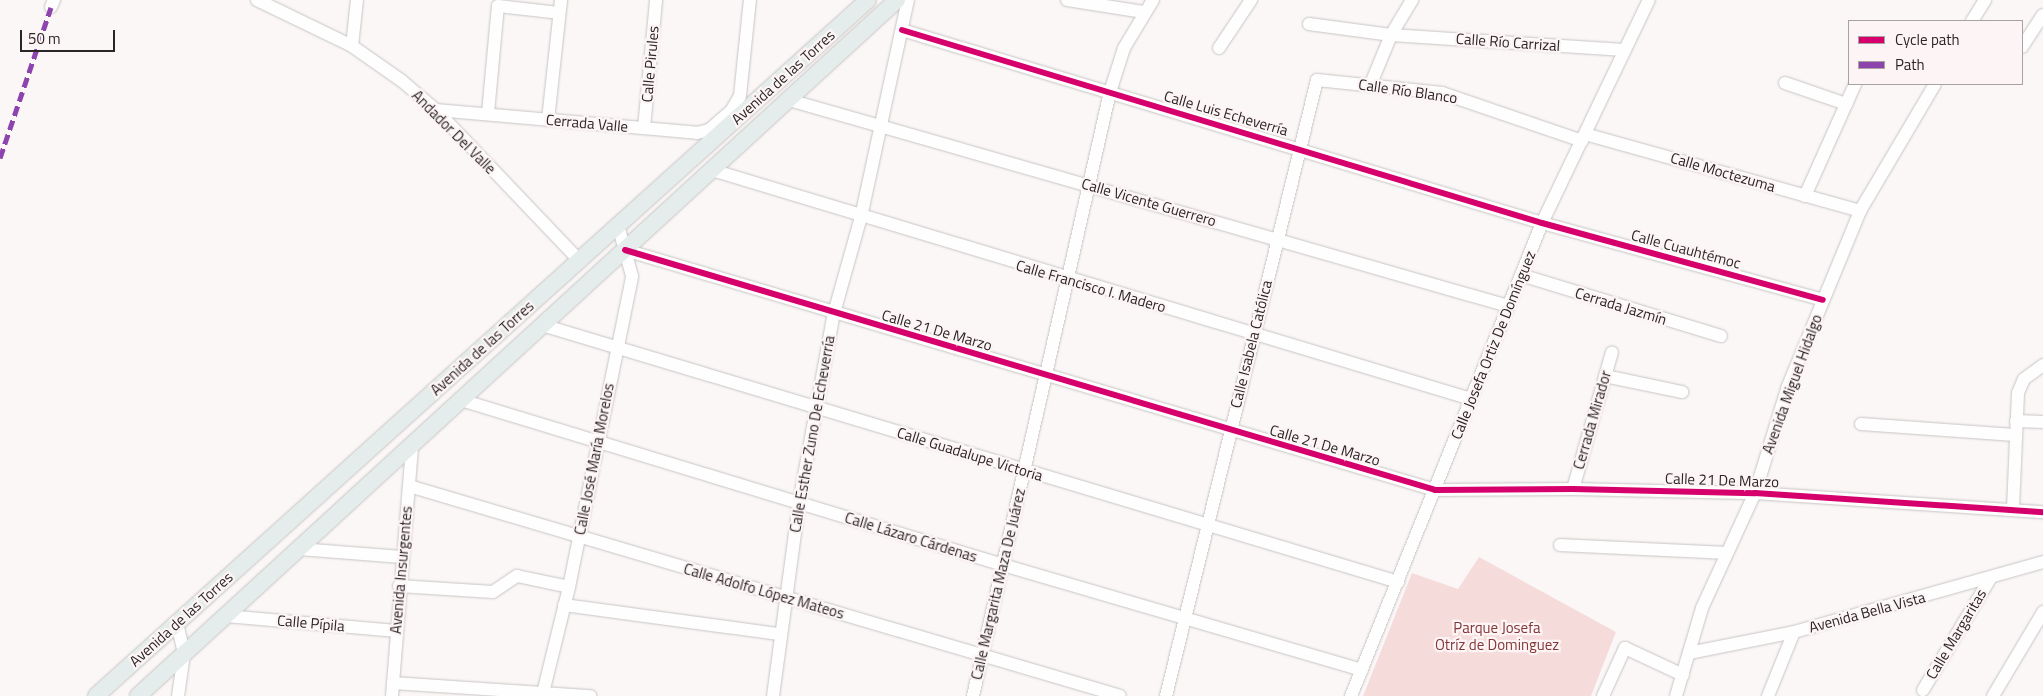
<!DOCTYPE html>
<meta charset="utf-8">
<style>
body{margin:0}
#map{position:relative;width:2043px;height:696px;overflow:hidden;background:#fbf7f7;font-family:"Titillium Web",sans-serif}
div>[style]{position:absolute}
.green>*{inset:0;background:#f5dcdb}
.roads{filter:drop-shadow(0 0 1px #c8c4c4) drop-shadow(0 0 1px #c8c4c4)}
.minor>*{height:12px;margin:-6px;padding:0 6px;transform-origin:6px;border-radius:6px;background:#fefefe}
.major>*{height:16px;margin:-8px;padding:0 8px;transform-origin:8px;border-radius:8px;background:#e4edeb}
.quiet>*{height:5px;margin-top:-2.5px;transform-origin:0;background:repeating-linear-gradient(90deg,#8e44ad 0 10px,transparent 0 15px)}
.cycleway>*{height:6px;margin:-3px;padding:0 3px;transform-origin:3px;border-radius:3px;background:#d6006c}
span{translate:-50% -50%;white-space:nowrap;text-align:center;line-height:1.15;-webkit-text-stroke:4.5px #fdf5f5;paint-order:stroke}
.street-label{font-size:15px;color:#2b2626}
.park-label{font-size:15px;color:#833739}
.legend{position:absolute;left:1848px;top:20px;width:175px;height:65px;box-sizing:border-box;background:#fdf5f5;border:1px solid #a9a2a2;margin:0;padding:6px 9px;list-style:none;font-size:15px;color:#2b2626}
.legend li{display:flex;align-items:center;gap:10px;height:25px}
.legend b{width:25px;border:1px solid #a9a2a2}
.scale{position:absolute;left:20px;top:30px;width:95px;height:22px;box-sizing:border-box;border:2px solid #2b2626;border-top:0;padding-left:6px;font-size:15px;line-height:18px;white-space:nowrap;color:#2b2626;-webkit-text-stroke:4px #fdf5f5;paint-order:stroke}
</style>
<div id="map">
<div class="green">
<div style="clip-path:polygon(1479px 557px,1616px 632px,1591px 696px,1363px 696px,1412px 573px,1458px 589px)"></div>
</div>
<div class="roads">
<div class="minor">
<div style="left:257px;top:0;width:106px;rotate:25.8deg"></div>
<div style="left:352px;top:46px;width:61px;rotate:35deg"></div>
<div style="left:402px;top:81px;width:45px;rotate:40.5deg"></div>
<div style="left:436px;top:110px;width:207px;rotate:46.4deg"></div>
<div style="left:1067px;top:0;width:78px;rotate:8.9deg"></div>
<div style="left:51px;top:7px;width:8px;rotate:-67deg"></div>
<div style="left:1972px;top:21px;width:25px;rotate:-58deg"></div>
<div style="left:1309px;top:24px;width:83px;rotate:7.6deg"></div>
<div style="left:1391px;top:35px;width:234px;rotate:3.7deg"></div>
<div style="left:902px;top:30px;width:668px;rotate:16.78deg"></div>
<div style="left:1542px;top:223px;width:291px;rotate:15.3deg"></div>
<div style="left:352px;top:46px;width:46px;rotate:-83.8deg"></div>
<div style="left:2022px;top:47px;width:38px;rotate:-57deg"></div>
<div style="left:1219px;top:48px;width:58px;rotate:-56.3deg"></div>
<div style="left:1785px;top:83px;width:65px;rotate:19deg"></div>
<div style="left:1370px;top:86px;width:55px;rotate:-67.6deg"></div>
<div style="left:1391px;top:35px;width:41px;rotate:-59deg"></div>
<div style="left:789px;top:100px;width:748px;rotate:15.99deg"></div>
<div style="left:436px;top:110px;width:262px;rotate:5deg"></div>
<div style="left:697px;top:133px;width:12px;rotate:-14deg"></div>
<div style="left:709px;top:130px;width:29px;rotate:-41deg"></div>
<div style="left:731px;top:111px;width:17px;rotate:-59deg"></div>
<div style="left:740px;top:96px;width:97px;rotate:-84.1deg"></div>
<div style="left:488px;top:113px;width:107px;rotate:-84.7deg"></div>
<div style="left:498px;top:6px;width:61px;rotate:6.5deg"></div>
<div style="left:548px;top:120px;width:121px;rotate:-83.8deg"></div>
<div style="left:644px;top:128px;width:129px;rotate:-84.6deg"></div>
<div style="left:1585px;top:134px;width:286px;rotate:15.6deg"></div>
<div style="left:712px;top:170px;width:793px;rotate:16.79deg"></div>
<div style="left:1805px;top:196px;width:123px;rotate:-65.9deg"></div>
<div style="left:625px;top:250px;width:845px;rotate:16.5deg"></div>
<div style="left:1435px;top:490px;width:138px;rotate:-0.4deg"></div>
<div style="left:1573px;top:489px;width:182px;rotate:1.3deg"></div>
<div style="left:1755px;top:493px;width:289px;rotate:3.8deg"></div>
<div style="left:1521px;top:275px;width:209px;rotate:17deg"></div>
<div style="left:542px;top:325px;width:894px;rotate:16.71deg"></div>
<div style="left:1605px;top:376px;width:79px;rotate:11.7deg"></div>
<div style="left:461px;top:400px;width:567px;rotate:16.93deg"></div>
<div style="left:1003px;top:565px;width:374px;rotate:16.3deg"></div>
<div style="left:2016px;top:421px;width:27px;rotate:2deg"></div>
<div style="left:1861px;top:424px;width:154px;rotate:4.1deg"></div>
<div style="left:409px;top:486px;width:741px;rotate:16.45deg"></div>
<div style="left:1573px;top:489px;width:142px;rotate:-74.1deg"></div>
<div style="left:2013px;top:508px;width:115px;rotate:-87.5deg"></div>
<div style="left:2018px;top:393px;width:15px;rotate:-67deg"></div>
<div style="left:2024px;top:379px;width:24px;rotate:-36deg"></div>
<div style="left:1560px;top:545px;width:167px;rotate:2.7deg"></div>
<div style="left:299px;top:549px;width:103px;rotate:4.4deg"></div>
<div style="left:399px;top:586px;width:94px;rotate:3.7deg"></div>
<div style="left:493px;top:592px;width:29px;rotate:-34deg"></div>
<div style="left:517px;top:576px;width:53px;rotate:11.9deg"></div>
<div style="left:564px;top:605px;width:217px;rotate:7.7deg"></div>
<div style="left:226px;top:616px;width:171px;rotate:5deg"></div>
<div style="left:177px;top:623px;width:32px;rotate:77deg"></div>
<div style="left:184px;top:654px;width:42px;rotate:98.1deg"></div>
<div style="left:1689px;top:653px;width:107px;rotate:-11.3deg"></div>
<div style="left:1794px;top:632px;width:259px;rotate:-15.7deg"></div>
<div style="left:393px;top:683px;width:198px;rotate:3.8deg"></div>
<div style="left:1923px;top:690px;width:130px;rotate:-58.9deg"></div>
<div style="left:543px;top:693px;width:109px;rotate:-76.2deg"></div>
<div style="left:569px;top:587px;width:317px;rotate:-78.5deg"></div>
<div style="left:632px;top:276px;width:53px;rotate:-105.4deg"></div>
<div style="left:392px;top:696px;width:252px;rotate:-85.4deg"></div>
<div style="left:773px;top:696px;width:195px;rotate:-82.3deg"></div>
<div style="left:799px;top:503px;width:193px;rotate:-79.6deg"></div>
<div style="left:834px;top:313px;width:100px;rotate:-74.3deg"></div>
<div style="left:861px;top:217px;width:222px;rotate:-77.8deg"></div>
<div style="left:973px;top:696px;width:619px;rotate:-77.22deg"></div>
<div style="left:1110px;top:92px;width:46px;rotate:-72.3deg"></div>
<div style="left:1124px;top:48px;width:56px;rotate:-58.9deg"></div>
<div style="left:1166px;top:696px;width:634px;rotate:-76.23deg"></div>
<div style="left:1317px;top:80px;width:126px;rotate:5.9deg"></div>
<div style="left:1442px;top:93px;width:148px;rotate:18.9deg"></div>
<div style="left:1351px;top:696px;width:510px;rotate:-68.01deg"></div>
<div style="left:1542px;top:223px;width:247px;rotate:-64.4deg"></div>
<div style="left:1603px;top:696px;width:53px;rotate:-65.4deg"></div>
<div style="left:1625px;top:648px;width:64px;rotate:25deg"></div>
<div style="left:1676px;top:696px;width:92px;rotate:-73.5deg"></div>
<div style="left:1702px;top:608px;width:127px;rotate:-65.3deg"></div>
<div style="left:1755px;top:493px;width:112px;rotate:-72.9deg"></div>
<div style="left:1788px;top:386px;width:189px;rotate:-67.6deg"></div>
<div style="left:1860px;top:211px;width:147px;rotate:-59.4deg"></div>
<div style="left:1768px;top:696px;width:69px;rotate:-67.9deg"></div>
<div style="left:1993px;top:696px;width:98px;rotate:-59.2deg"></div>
</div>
<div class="major">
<div style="left:96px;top:696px;width:1039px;rotate:-42.04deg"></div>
<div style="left:138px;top:696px;width:1030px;rotate:-42.52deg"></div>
</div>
</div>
<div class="quiet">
<div style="left:0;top:158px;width:159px;rotate:-71.3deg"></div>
</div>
<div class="cycleway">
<div style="left:902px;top:30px;width:668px;rotate:16.78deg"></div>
<div style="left:1542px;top:223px;width:291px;rotate:15.3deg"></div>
<div style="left:625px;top:250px;width:845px;rotate:16.5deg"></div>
<div style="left:1435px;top:490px;width:138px;rotate:-0.4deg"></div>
<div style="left:1573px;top:489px;width:182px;rotate:1.3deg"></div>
<div style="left:1755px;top:493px;width:289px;rotate:3.8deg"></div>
</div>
<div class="street-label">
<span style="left:1508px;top:42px;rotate:4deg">Calle Río Carrizal</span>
<span style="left:650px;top:64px;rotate:-85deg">Calle Pirules</span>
<span style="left:783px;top:77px;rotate:-42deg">Avenida de las Torres</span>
<span style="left:1408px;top:91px;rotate:8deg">Calle Río Blanco</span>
<span style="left:1226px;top:113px;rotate:16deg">Calle Luis Echeverría</span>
<span style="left:587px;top:123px;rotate:5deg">Cerrada Valle</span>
<span style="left:454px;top:132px;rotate:45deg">Andador Del Valle</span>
<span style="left:1723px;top:172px;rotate:16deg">Calle Moctezuma</span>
<span style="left:1149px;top:202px;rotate:16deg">Calle Vicente Guerrero</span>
<span style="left:1686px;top:249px;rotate:15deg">Calle Cuauhtémoc</span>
<span style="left:1091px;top:286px;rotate:16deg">Calle Francisco I. Madero</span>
<span style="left:1621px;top:306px;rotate:17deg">Cerrada Jazmín</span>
<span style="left:937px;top:330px;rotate:16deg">Calle 21 De Marzo</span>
<span style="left:1251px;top:344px;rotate:-76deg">Calle Isabela Católica</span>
<span style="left:1493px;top:345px;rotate:-68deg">Calle Josefa Ortiz De Domínguez</span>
<span style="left:482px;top:348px;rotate:-42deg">Avenida de las Torres</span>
<span style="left:1792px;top:384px;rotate:-70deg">Avenida Miguel Hidalgo</span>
<span style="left:1592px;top:420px;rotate:-74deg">Cerrada Mirador</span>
<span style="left:812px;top:434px;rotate:-80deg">Calle Esther Zuno De Echeverría</span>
<span style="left:1325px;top:445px;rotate:16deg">Calle 21 De Marzo</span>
<span style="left:970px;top:454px;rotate:17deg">Calle Guadalupe Victoria</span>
<span style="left:594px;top:459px;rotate:-79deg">Calle José María Morelos</span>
<span style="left:1722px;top:480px;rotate:2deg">Calle 21 De Marzo</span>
<span style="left:911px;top:537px;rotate:17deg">Calle Lázaro Cárdenas</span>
<span style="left:401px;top:570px;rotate:-85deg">Avenida Insurgentes</span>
<span style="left:998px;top:584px;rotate:-77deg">Calle Margarita Maza De Juárez</span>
<span style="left:764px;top:591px;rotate:16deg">Calle Adolfo López Mateos</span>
<span style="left:1867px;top:612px;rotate:-15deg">Avenida Bella Vista</span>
<span style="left:181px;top:619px;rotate:-42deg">Avenida de las Torres</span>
<span style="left:311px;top:623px;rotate:5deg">Calle Pípila</span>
<span style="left:1956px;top:634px;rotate:-59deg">Calle Margaritas</span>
</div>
<div class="park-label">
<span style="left:1497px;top:636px">Parque Josefa<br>Otríz de Dominguez</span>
</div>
<ul class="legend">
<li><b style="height:6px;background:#d6006c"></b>Cycle path</li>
<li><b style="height:6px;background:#8e44ad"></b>Path</li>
</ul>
<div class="scale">50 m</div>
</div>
